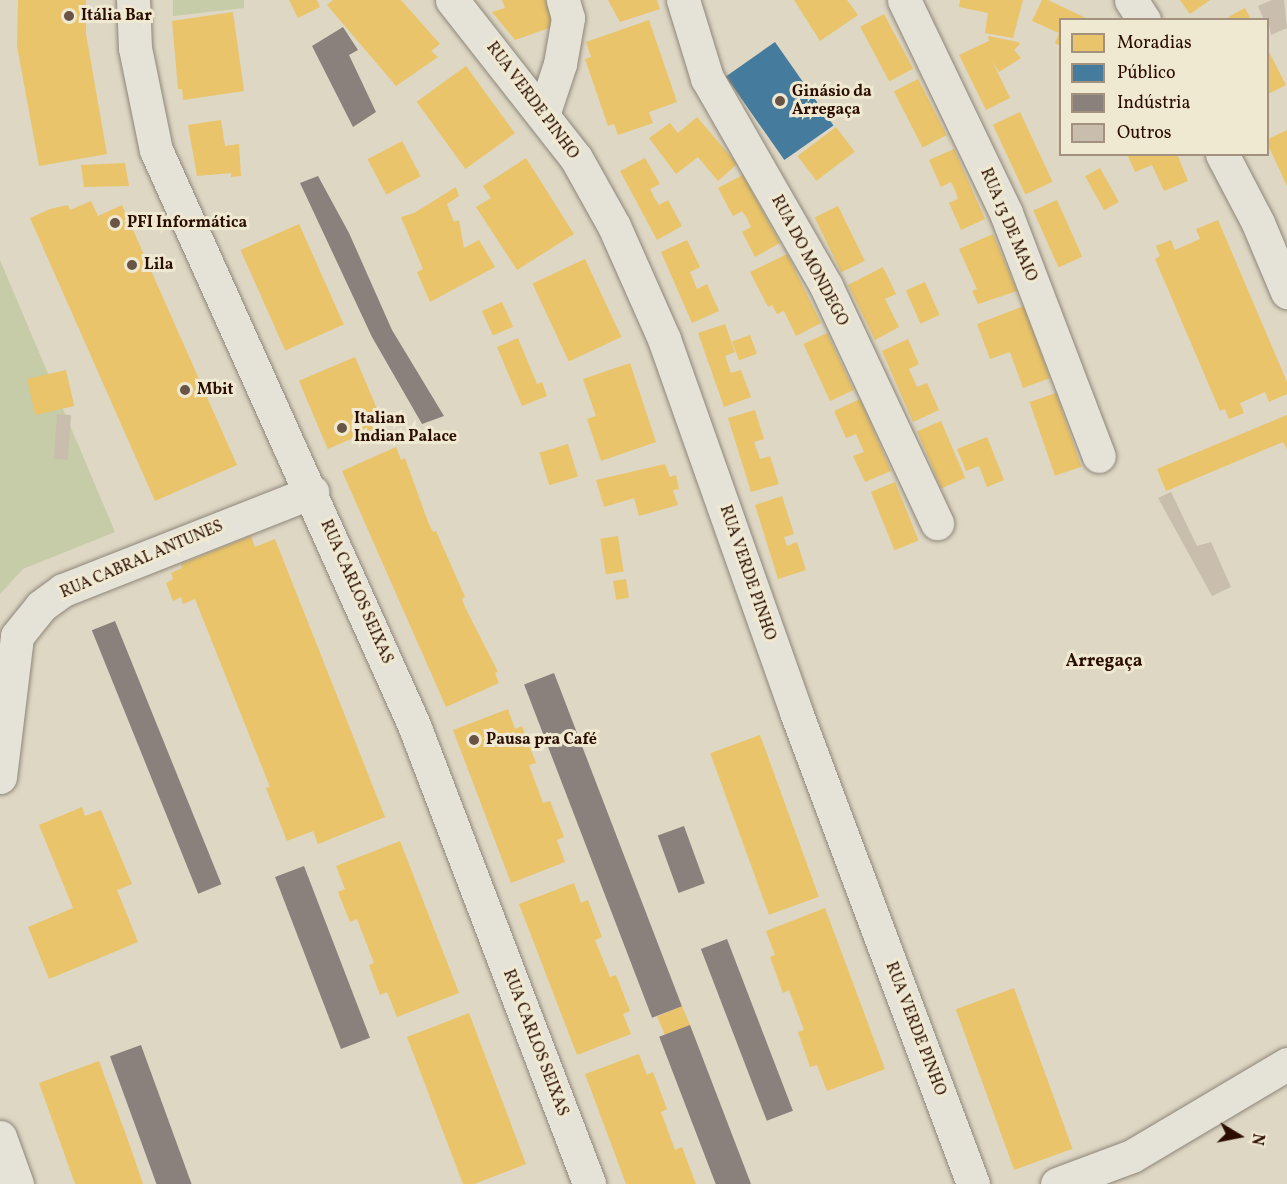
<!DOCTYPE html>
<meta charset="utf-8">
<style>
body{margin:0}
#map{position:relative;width:1287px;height:1184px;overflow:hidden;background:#ded7c4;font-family:Vollkorn,serif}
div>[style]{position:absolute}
.green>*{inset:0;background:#c6cba8}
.homes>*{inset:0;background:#e9c46a;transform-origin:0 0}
.public>*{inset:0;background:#457b9d;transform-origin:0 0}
.industry>*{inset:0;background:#8a817c;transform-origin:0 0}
.building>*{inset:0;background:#c9bdad;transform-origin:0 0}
.roads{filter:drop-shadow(0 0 2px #8e8679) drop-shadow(0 0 2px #8e8679)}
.minor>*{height:33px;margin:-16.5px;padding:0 16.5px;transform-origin:16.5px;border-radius:16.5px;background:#e5e2d8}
.dots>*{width:16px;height:16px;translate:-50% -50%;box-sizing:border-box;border:3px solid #f0e9d2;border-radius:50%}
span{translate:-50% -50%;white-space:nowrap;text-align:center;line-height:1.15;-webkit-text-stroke:6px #f0e9d2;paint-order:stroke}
.poi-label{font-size:16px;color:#2b0e00;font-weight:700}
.left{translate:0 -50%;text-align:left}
.street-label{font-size:16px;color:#2b0e00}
.neighbourhood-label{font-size:18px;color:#2b0e00;font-weight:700}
.legend{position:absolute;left:1059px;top:18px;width:210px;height:138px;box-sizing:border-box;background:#f0e9d2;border:2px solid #a1917e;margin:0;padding:8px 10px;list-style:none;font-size:18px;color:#2b0e00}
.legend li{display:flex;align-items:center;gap:12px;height:30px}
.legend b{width:30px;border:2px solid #a1917e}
.north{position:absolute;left:1209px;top:1106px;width:60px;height:60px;-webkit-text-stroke:4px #f0e9d2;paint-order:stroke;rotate:100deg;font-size:16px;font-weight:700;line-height:24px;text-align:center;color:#2b0e00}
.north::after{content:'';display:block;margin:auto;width:21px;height:27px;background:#2b0e00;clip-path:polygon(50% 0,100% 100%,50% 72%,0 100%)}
</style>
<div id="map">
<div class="green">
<div style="clip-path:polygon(173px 0,244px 0,244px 8px,173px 16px)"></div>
<div style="clip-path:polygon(0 260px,115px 532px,23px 569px,0 594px)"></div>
</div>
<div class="homes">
<div style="clip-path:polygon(18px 0,86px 0,86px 34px,107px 154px,39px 166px,17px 46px)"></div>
<div style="clip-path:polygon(289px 0,317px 0,320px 7px,298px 18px)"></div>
<div style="clip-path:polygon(333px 0,401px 0,440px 44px,431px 51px,438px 57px,396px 86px,327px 5px)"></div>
<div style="clip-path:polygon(502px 0,546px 0,555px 26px,515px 40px,492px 12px,505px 8px)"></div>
<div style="clip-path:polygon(608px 0,657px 0,660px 9px,620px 22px)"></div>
<div style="clip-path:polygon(794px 0,847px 0,858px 15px,820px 41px)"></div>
<div style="clip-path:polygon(960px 0,1023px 0,1013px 38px,985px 33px,988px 13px,959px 7px)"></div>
<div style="clip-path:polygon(1042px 0,1048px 0,1090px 20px,1060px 20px,1060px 46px,1055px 43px,1059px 33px,1032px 21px)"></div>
<div style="clip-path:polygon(1180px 0,1210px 0,1190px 14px)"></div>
<div style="clip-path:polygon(1245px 8px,1251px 20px,1223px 20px)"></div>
<div style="clip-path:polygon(233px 12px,244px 91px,183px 100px,182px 89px,178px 89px,172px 21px)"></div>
<div style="left:884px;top:14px;width:62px;height:27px;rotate:62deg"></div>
<div style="clip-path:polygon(649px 20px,677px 102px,649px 112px,653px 123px,618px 135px,614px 124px,608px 126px,585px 59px,591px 57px,586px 42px)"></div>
<div style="clip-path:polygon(988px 36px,1018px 42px,1020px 44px,1014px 50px,1021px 58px,999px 72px,992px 61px,1010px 98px,986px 110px,959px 55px,989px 41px)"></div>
<div style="clip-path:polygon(1268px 50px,1286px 85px,1268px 94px)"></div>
<div style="left:466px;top:66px;width:83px;height:61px;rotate:54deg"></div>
<div style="left:918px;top:79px;width:63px;height:27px;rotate:63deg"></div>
<div style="left:1020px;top:112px;width:77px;height:30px;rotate:65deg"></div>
<div style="clip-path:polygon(697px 117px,737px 164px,718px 181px,698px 157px,676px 174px,649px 138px,670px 123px,678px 133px)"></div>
<div style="clip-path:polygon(221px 120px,225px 146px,239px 144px,241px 176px,231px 177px,231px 173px,197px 176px,188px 125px)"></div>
<div style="left:836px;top:127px;width:31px;height:48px;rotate:53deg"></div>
<div style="clip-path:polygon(1287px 130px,1287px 186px,1268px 145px,1268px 139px)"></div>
<div style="left:402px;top:141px;width:40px;height:39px;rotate:62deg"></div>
<div style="clip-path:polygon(954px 149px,985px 219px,961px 230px,949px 203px,958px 199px,955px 190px,951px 182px,941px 187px,929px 160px)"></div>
<div style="clip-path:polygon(1127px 154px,1177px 154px,1188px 181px,1164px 191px,1152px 165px,1135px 172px)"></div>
<div style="clip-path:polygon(526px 158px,574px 234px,517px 270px,476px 207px,491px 198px,483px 186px)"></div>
<div style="clip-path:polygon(645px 158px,660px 184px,650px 189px,655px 199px,659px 205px,668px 200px,682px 226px,657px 240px,620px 171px)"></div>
<div style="clip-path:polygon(125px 163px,129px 186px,84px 187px,81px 165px)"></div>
<div style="left:1100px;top:168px;width:39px;height:17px;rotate:61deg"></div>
<div style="clip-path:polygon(743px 175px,780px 243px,755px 257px,742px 232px,751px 227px,747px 218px,742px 211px,733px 216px,718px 188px)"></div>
<div style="clip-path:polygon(456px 187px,459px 196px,447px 204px,454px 222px,459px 220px,464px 248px,479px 240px,495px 267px,430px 302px,417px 272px,423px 269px,401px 217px,414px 213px)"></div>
<div style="left:1057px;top:200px;width:62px;height:26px;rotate:66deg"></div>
<div style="clip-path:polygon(91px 201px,98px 216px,122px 205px,237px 465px,155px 501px,30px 218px,50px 209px,68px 205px,70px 210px)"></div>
<div style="left:838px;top:206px;width:61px;height:26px;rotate:64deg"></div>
<div style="clip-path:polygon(1218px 220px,1287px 382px,1287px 394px,1269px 402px,1265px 392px,1240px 403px,1244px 413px,1229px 419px,1225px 409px,1220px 411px,1155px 259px,1160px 256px,1156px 246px,1171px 240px,1175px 250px,1200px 239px,1196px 229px)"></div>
<div style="left:299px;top:224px;width:110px;height:64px;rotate:66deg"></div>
<div style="clip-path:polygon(993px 234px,1017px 291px,978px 304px,972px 291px,977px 289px,959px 249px)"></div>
<div style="clip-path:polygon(687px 240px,700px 267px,690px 272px,697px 289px,707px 284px,719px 311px,692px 323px,661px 252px)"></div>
<div style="clip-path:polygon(787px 254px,821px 323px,796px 336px,784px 311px,777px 314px,772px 305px,768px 307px,750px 272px)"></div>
<div style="left:585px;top:259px;width:86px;height:58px;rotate:65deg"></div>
<div style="clip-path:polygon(883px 267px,896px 294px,885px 299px,899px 327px,875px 340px,848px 285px)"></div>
<div style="left:925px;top:282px;width:36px;height:21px;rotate:66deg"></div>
<div style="left:502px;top:302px;width:27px;height:22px;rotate:66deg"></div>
<div style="clip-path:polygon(1024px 306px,1050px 378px,1023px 388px,1010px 352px,990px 359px,977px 324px)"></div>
<div style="clip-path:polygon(725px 324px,735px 352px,725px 356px,731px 373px,741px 370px,751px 397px,724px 407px,698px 333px)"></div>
<div style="left:827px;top:333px;width:63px;height:26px;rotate:65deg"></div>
<div style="left:750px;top:335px;width:20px;height:19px;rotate:70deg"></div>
<div style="clip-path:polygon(518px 338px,537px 384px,542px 382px,547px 396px,522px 406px,497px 347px)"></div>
<div style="clip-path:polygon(908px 339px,919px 364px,909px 369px,917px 387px,927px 383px,939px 410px,913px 422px,882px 351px)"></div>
<div style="left:355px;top:357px;width:74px;height:61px;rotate:67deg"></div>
<div style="clip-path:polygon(630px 363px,656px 442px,601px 461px,587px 419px,596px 416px,583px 379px)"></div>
<div style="left:66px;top:370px;width:37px;height:40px;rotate:77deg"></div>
<div style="left:1056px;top:393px;width:78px;height:28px;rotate:71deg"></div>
<div style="clip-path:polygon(860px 399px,891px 471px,865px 482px,853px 456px,864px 452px,856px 434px,846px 438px,834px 411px)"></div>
<div style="clip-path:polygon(755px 410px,764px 439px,754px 442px,760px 459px,770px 456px,779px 484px,751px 492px,728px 418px)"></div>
<div style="clip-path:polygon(1287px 415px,1287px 449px,1283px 442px,1166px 491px,1157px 469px)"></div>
<div style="left:941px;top:421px;width:62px;height:26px;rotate:67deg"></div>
<div style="clip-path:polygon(987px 437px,1004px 480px,987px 487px,979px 466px,966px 471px,957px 449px)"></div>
<div style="left:568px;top:444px;width:34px;height:30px;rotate:73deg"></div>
<div style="clip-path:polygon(396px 447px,401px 460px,405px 458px,428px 522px,433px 532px,436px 531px,465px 597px,462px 599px,465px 607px,498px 672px,495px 673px,499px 683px,446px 707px,342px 471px)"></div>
<div style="clip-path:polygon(665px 464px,670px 477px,676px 475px,679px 489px,673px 490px,678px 505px,639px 516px,634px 498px,604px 507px,596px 480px)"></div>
<div style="left:895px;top:482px;width:63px;height:26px;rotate:68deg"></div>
<div style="clip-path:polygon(782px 496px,794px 534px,784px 537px,787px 546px,797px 542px,806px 570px,778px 579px,755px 505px)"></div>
<div style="clip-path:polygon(251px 536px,255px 547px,275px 539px,385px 817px,318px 844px,313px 831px,287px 841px,266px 788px,270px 787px,195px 599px,183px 604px,181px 597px,173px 601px,166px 583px,173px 579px,171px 573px,182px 568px,181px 564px)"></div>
<div style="left:618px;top:536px;width:36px;height:18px;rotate:81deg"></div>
<div style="left:626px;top:579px;width:19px;height:13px;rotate:81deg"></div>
<div style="clip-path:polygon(508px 709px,515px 729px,522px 726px,536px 763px,529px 765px,543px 803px,550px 801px,564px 837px,557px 840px,565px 862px,511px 883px,453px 730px)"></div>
<div style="left:760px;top:735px;width:172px;height:53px;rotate:70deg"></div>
<div style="clip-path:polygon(82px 807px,85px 816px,101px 810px,132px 884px,117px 890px,138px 942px,49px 979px,28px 927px,73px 908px,39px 825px)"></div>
<div style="clip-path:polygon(400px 841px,459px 993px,397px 1017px,387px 992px,380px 995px,369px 965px,374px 963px,357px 919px,350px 922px,338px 892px,345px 889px,336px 866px)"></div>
<div style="clip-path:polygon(574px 883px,581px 903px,588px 900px,602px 937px,595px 940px,610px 977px,616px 975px,630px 1011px,623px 1014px,631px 1034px,577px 1055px,519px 904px)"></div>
<div style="clip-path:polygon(825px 908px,885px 1069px,827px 1091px,817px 1065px,810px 1067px,798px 1032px,804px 1030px,789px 990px,783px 993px,770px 957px,775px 955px,766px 931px)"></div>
<div style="left:1014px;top:988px;width:171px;height:62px;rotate:70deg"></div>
<div style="left:682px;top:1006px;width:21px;height:27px;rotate:67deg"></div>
<div style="clip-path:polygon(469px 1013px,526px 1164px,474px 1184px,463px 1184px,407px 1037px)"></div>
<div style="clip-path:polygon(639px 1054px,647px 1075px,653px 1072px,667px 1109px,661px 1112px,675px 1150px,682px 1147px,696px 1184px,626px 1184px,585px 1074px)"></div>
<div style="clip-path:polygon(99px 1061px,130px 1146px,143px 1184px,75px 1184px,69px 1167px,39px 1083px)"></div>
</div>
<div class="public">
<div style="left:775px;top:42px;width:102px;height:60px;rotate:55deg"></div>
</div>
<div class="industry">
<div style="clip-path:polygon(343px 27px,358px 50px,349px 55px,376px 112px,353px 127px,312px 46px)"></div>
<div style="clip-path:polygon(318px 176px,349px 233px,392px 330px,444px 416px,422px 424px,372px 337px,300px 183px)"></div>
<div style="left:115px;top:621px;width:284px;height:25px;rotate:68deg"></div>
<div style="left:554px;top:673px;width:357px;height:32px;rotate:69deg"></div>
<div style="left:684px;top:826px;width:61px;height:28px;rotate:70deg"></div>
<div style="left:304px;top:866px;width:184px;height:31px;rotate:69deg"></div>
<div style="left:727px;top:939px;width:184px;height:28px;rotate:69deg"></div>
<div style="left:690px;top:1025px;width:170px;height:33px;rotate:69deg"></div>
<div style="left:141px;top:1045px;width:148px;height:33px;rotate:70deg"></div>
</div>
<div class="building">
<div style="clip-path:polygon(1272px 0,1284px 0,1287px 28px,1271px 35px,1268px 20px,1264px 20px,1258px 6px)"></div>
<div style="left:57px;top:414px;width:14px;height:45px;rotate:4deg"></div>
<div style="clip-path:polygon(1171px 492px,1197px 546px,1211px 542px,1231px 587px,1212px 596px,1158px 498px)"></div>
</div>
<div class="roads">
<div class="minor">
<div style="left:133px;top:0;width:48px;rotate:87.6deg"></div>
<div style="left:135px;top:48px;width:104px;rotate:78.4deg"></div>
<div style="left:156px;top:150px;width:630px;rotate:65.83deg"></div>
<div style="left:414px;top:725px;width:491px;rotate:69.1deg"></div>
<div style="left:452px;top:0;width:201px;rotate:51.9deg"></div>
<div style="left:576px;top:158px;width:78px;rotate:60.8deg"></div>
<div style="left:614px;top:226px;width:124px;rotate:66.1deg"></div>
<div style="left:664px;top:339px;width:396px;rotate:70.5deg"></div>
<div style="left:796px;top:712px;width:504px;rotate:69.44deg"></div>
<div style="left:683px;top:0;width:82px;rotate:72.9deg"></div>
<div style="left:707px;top:78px;width:240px;rotate:60.2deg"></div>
<div style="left:826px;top:286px;width:262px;rotate:64.9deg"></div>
<div style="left:904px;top:0;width:236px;rotate:64.4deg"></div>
<div style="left:1006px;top:213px;width:260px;rotate:69.1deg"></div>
<div style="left:1131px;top:0;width:24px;rotate:57deg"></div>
<div style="left:544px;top:112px;width:51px;rotate:-71.6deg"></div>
<div style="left:560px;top:64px;width:47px;rotate:-80.1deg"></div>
<div style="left:568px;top:18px;width:19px;rotate:-106deg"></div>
<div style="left:1222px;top:154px;width:78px;rotate:62.4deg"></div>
<div style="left:1258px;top:223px;width:75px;rotate:67.2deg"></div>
<div style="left:0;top:777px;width:142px;rotate:-83.1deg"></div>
<div style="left:17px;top:636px;width:38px;rotate:-51deg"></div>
<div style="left:41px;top:606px;width:27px;rotate:-36deg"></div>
<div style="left:63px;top:590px;width:268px;rotate:-21.5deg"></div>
<div style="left:0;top:1137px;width:50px;rotate:70.1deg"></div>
<div style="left:1057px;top:1184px;width:80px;rotate:-20.5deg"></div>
<div style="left:1132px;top:1156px;width:180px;rotate:-30.7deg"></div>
</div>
</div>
<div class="dots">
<div style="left:69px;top:16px;background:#6a5445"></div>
<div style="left:780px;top:101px;background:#6a5445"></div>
<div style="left:115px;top:223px;background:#6a5445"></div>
<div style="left:132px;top:265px;background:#6a5445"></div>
<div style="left:185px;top:390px;background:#6a5445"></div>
<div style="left:342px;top:428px;background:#6a5445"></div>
<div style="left:474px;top:740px;background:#6a5445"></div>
</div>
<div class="poi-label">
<span class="left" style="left:81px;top:16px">Itália Bar</span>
<span class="left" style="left:792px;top:101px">Ginásio da<br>Arregaça</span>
<span class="left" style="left:127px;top:223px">PFI Informática</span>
<span class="left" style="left:144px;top:265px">Lila</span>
<span class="left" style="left:197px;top:390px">Mbit</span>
<span class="left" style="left:354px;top:428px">Italian<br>Indian Palace</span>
<span class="left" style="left:486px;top:740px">Pausa pra Café</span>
</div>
<div class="street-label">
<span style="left:532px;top:101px;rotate:53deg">RUA VERDE PINHO</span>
<span style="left:1008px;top:225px;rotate:67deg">RUA 13 DE MAIO</span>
<span style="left:809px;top:261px;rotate:62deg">RUA DO MONDEGO</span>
<span style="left:142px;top:560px;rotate:-23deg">RUA CABRAL ANTUNES</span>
<span style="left:747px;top:573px;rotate:71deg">RUA VERDE PINHO</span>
<span style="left:356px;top:592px;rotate:66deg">RUA CARLOS SEIXAS</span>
<span style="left:915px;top:1029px;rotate:69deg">RUA VERDE PINHO</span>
<span style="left:535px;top:1043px;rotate:69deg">RUA CARLOS SEIXAS</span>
</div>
<div class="neighbourhood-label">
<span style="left:1104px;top:662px">Arregaça</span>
</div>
<ul class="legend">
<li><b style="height:16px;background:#e9c46a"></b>Moradias</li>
<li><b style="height:16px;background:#457b9d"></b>Público</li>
<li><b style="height:16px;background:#8a817c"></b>Indústria</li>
<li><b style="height:16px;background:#c9bdad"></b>Outros</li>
</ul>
<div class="north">N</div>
</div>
